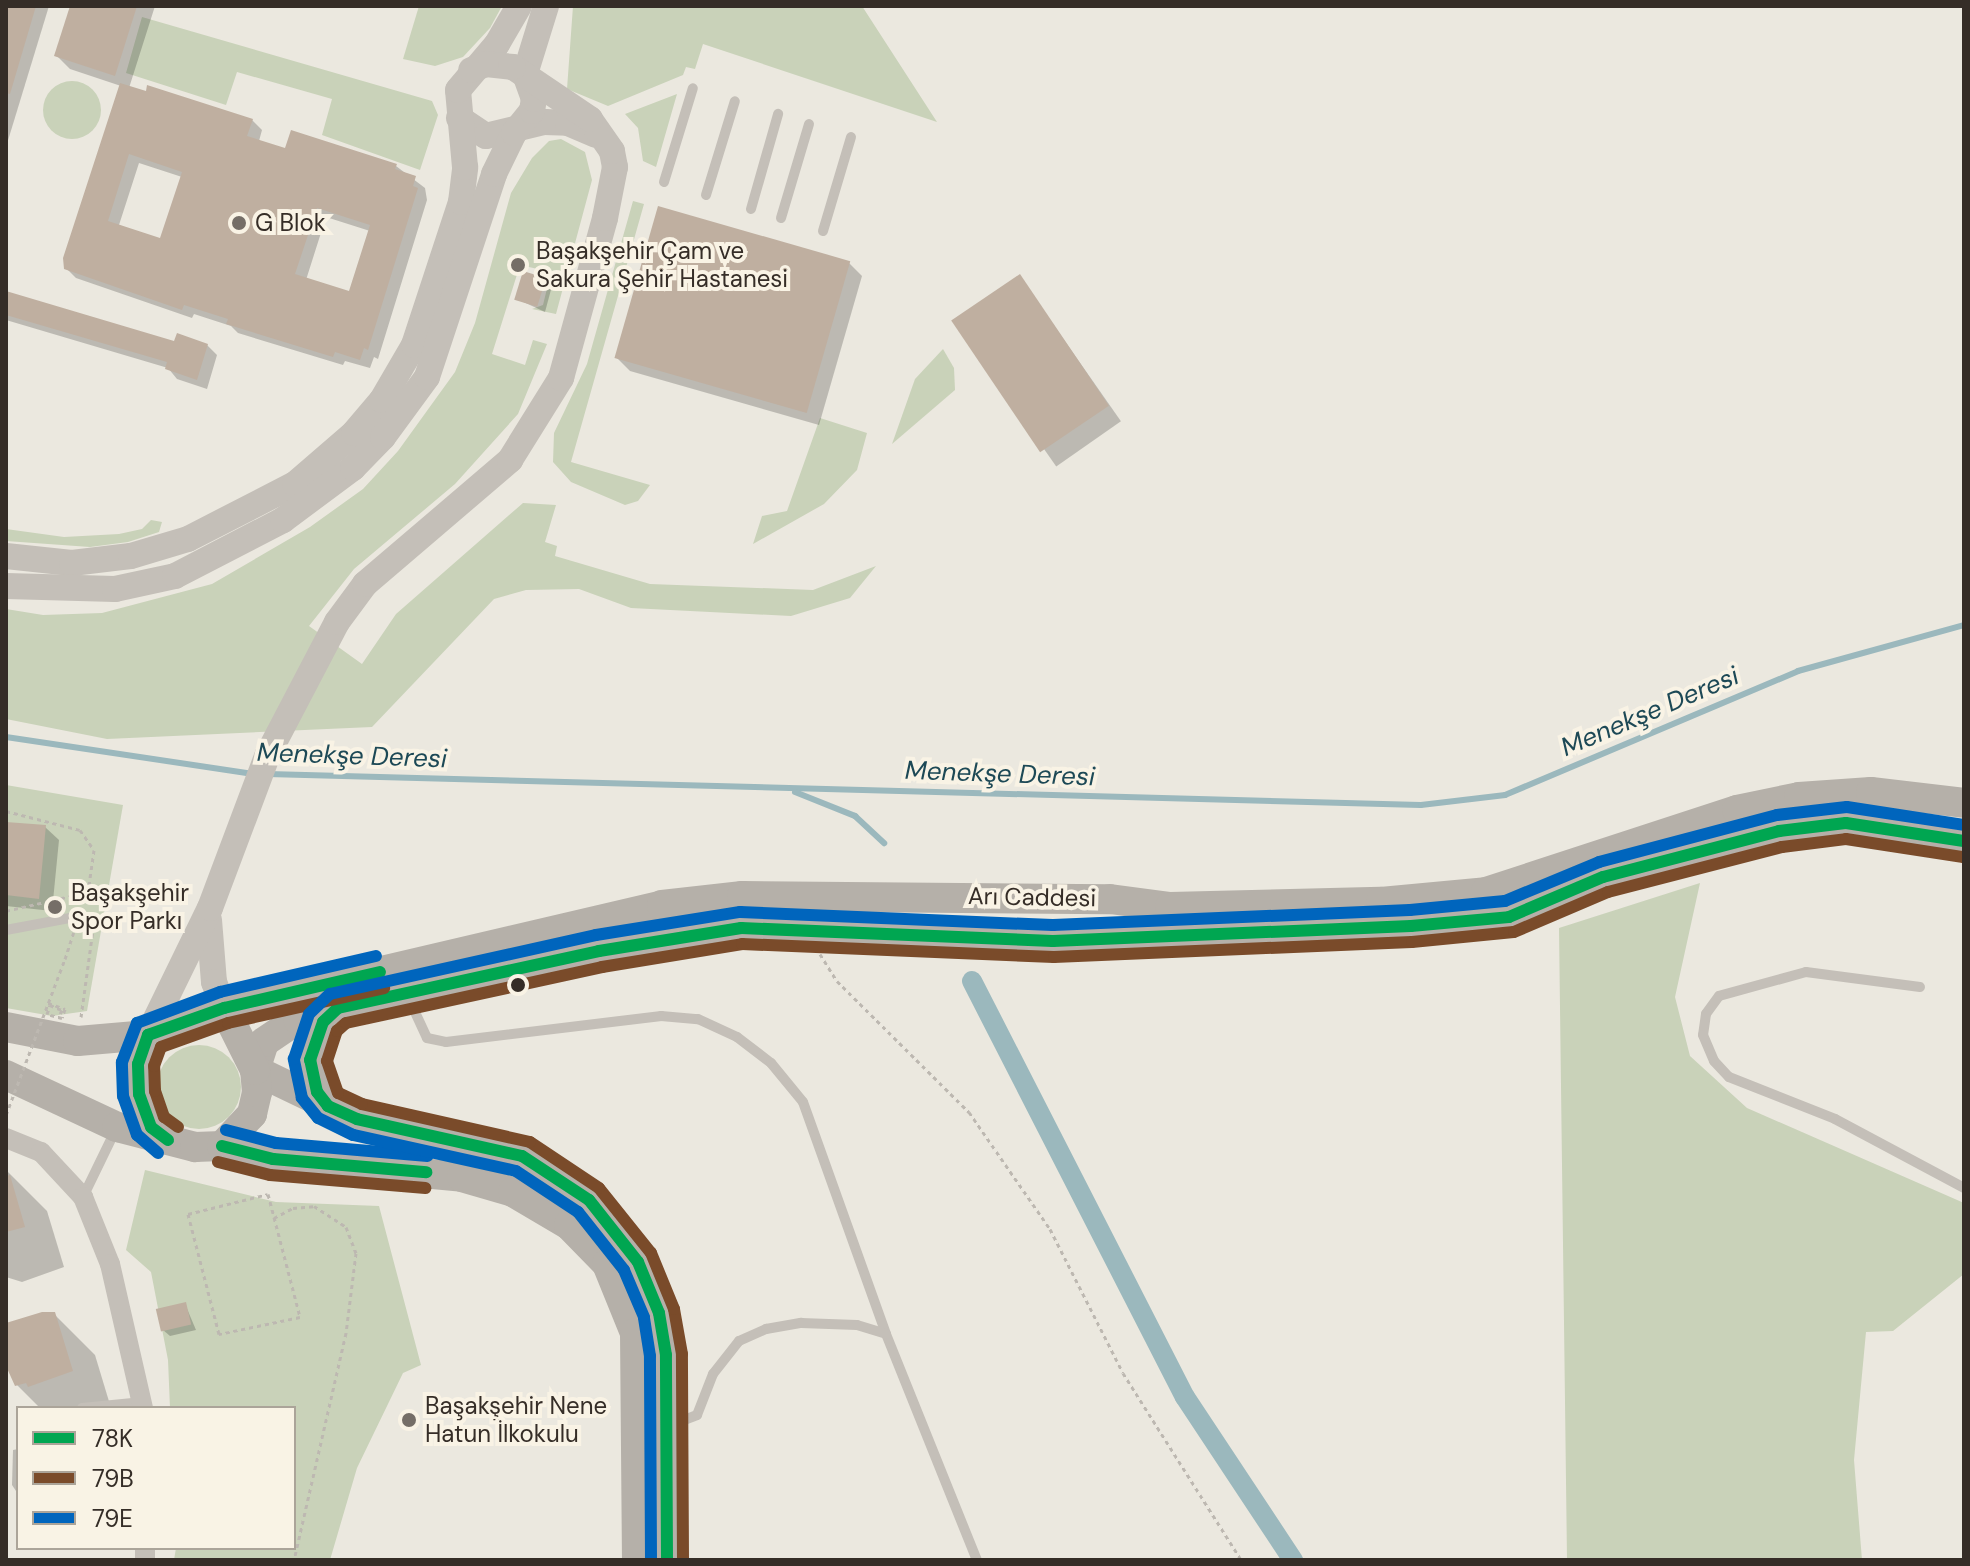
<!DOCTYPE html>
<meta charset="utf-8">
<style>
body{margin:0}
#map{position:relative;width:1970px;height:1566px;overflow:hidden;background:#ebe8df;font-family:"DM Sans",sans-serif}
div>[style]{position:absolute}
.green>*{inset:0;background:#c9d2b9}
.round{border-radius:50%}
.shadow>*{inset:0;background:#0003;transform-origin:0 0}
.stream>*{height:6px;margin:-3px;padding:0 3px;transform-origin:3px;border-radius:3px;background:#9bb8bd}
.canal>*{height:20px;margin:-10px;padding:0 10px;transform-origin:10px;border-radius:10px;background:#9bb8bd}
.building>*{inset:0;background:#bfafa0;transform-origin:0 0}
.path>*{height:3px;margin-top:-1.5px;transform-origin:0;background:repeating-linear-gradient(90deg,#bdb8b1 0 4px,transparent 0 8px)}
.service>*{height:10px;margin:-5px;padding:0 5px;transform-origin:5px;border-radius:5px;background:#c4bfb8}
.minor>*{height:20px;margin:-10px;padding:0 10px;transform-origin:10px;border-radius:10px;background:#c4bfb8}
.tertiary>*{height:26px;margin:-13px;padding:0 13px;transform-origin:13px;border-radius:13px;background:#c4bfb8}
.secondary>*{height:30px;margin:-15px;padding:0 15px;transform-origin:15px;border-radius:15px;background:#b5b0a9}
.path-bridge>*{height:3px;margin-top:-1.5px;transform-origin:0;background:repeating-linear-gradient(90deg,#bdb8b1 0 4px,transparent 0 8px)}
.bus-1>*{height:12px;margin:-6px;padding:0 6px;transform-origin:6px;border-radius:6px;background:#00a651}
.bus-2>*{height:12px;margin:-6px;padding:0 6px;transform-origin:6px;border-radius:6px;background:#7a4b2a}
.bus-3>*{height:12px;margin:-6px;padding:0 6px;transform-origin:6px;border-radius:6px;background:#0065bd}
.dots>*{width:22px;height:22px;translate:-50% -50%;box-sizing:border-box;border:4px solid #f9f3e5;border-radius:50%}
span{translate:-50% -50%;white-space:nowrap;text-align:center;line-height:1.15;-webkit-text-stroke:8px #f9f3e5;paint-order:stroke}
.poi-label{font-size:24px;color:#352d27}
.left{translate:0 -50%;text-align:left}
.street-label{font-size:24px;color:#352d27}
.water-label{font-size:26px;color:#1d4956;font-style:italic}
.frame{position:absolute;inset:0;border:8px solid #352d27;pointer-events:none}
.legend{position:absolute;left:16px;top:1406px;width:280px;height:144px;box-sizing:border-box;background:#f9f3e5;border:2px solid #aba499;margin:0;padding:10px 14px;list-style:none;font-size:24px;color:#352d27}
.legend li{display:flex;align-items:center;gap:16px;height:40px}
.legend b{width:40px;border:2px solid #aba499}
</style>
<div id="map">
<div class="green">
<div style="clip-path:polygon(419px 6px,502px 6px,490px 28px,463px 57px,435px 66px,403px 59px)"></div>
<div style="clip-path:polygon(573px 6px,862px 6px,937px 122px,703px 44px,695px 69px,686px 67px,683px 75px,608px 106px,567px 89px)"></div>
<div style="clip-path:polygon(142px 17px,432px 101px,438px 115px,420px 170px,322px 135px,332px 99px,237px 72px,226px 105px,126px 73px)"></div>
<div class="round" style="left:43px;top:81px;width:58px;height:58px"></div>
<div style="clip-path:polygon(677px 94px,656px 167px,643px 161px,638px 128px,625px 114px)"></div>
<div style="clip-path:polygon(561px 139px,585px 152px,592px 180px,556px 314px,532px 309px,543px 305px,551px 272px,520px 265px,492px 354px,525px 365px,533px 340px,547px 344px,518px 414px,455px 484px,354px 569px,309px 626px,362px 664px,396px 614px,523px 503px,556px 505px,545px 542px,557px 546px,555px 556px,650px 584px,813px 590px,876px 566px,850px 598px,791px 616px,631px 608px,579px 589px,526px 590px,494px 599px,372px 727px,107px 739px,6px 719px,6px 609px,43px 615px,102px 613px,212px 584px,310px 527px,363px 489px,398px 451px,455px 372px,475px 323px,511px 193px,532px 158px,549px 141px)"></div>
<div style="clip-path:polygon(633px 201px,644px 204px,571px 462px,650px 485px,638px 501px,625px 505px,571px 482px,553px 462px,554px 433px,587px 364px)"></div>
<div style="clip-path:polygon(943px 349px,954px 368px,955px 390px,892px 444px,915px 379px)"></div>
<div style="clip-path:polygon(820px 418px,867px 433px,857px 470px,824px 504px,753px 544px,762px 516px,787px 511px)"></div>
<div style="clip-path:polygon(151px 520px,162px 522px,159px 532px,128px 542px,90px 547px,6px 541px,6px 529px,64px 537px,119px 534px,142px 529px)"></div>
<div style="clip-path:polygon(6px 785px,123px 805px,87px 1011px,52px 1016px,6px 1008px)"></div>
<div style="clip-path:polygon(1700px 883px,1675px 997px,1690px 1056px,1747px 1108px,1964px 1203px,1964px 1274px,1893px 1331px,1866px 1332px,1854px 1460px,1862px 1560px,1567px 1560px,1559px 928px)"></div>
<div class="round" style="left:157px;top:1045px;width:84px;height:84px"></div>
<div style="clip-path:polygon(145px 1170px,276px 1202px,379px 1206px,421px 1365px,403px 1373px,357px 1468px,330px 1560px,174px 1560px,176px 1548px,294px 1548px,294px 1408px,170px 1408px,168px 1360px,151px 1272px,126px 1250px)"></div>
</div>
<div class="shadow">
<div style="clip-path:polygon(6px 6px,49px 6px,6px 147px)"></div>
<div style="clip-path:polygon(evenodd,72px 6px,155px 6px,129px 88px,252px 120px,262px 130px,259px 141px,287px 150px,396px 166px,425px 188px,427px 200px,378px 359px,374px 357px,370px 368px,345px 361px,343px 365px,238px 333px,231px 326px,194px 314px,192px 318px,76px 278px,66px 268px,121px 86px,70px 69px,56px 55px,72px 6px,139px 163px,182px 177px,162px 241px,119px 225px,139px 163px,72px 6px,326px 217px,370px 231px,350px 294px,306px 280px,326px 217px)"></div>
<div style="clip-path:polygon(849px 263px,862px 276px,819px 425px,630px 371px,617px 358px)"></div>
<div style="left:1020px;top:277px;width:176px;height:79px;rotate:55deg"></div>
<div style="clip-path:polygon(545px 280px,552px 286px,545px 312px,517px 299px)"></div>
<div style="clip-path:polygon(6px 293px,175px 343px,207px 345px,217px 355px,207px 389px,177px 379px,168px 368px,6px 320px)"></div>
<div style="clip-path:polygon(6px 824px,45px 827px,59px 840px,52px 911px,6px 906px)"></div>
<div style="clip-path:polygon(6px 1170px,47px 1211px,64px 1267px,22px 1282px,6px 1277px)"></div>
<div style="clip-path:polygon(185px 1304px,196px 1330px,170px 1336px,163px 1330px)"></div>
<div style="clip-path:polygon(54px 1314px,95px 1355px,111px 1408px,40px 1408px,17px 1385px,6px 1329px)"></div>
<div style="clip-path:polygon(18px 1449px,18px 1494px,12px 1485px,13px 1450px)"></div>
</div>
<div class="stream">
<div style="left:6px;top:737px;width:250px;rotate:8.5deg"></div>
<div style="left:268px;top:774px;width:1153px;rotate:1.54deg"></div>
<div style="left:1421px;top:805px;width:85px;rotate:-6.8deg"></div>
<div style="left:1505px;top:795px;width:318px;rotate:-22.9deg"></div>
<div style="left:1798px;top:671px;width:172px;rotate:-15.5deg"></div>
<div style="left:795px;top:792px;width:65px;rotate:21.8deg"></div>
<div style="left:855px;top:816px;width:40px;rotate:43deg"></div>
</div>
<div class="canal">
<div style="left:972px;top:981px;width:467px;rotate:62.9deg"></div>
<div style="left:1185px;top:1397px;width:196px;rotate:56.5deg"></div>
</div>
<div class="building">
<div style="clip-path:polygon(6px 6px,36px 6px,10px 94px,6px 93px)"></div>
<div style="clip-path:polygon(70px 6px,137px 6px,115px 76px,54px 56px)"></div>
<div style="clip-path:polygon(evenodd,120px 83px,146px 91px,147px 85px,253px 119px,247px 136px,285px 148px,291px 130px,397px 164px,395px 169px,416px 176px,413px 186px,418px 188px,368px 350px,364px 348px,360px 360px,335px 352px,333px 357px,226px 324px,228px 319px,184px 305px,182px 310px,64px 269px,63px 258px,120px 83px,129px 154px,182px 172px,160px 238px,108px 221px,129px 154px,120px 83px,317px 208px,370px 225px,349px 291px,295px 274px,317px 208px)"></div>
<div style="left:658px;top:206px;width:200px;height:158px;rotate:16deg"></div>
<div style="left:523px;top:271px;width:24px;height:30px;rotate:17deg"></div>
<div style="left:1020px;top:274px;width:159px;height:83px;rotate:56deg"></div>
<div style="clip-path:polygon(6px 291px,174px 341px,177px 333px,208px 344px,197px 380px,165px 369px,167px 362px,6px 315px)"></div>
<div style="clip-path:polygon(6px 822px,46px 825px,39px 899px,6px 895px)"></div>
<div style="clip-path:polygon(10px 1175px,25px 1227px,6px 1232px,6px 1176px)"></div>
<div style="left:186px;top:1302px;width:23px;height:31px;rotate:77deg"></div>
<div style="clip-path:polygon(42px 1312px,55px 1312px,73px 1371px,28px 1387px,26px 1383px,15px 1386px,6px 1366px,6px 1323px)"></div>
</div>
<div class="path">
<div style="left:6px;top:811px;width:76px;rotate:14.4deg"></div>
<div style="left:80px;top:830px;width:24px;rotate:55deg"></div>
<div style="left:94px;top:850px;width:42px;rotate:98.1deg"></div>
<div style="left:88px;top:892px;width:84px;rotate:167deg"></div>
<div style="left:820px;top:954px;width:32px;rotate:58deg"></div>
<div style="left:837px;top:981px;width:186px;rotate:44.8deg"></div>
<div style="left:969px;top:1112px;width:142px;rotate:55.3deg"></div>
<div style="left:1050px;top:1229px;width:161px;rotate:63.1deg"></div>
<div style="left:1123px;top:1373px;width:221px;rotate:57.7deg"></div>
<div style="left:65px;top:959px;width:28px;rotate:-72deg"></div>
<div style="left:81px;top:1017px;width:96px;rotate:-82.2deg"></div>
<div style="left:268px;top:1194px;width:127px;rotate:75.4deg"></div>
<div style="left:300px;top:1317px;width:83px;rotate:168.1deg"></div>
<div style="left:219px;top:1334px;width:124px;rotate:-104.5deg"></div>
<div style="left:188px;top:1214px;width:82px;rotate:-14deg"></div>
<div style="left:274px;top:1218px;width:21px;rotate:-28deg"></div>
<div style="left:293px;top:1208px;width:21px;rotate:-5deg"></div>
<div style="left:314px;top:1206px;width:38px;rotate:33deg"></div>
<div style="left:346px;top:1227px;width:28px;rotate:69deg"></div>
<div style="left:356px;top:1253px;width:81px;rotate:97.1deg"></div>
<div style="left:346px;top:1333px;width:233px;rotate:102.9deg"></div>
</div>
<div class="service">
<div style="left:664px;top:182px;width:98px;rotate:-72.9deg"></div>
<div style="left:706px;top:195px;width:98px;rotate:-72.9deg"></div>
<div style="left:751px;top:209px;width:99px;rotate:-74.1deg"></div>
<div style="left:781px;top:218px;width:98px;rotate:-73.4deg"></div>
<div style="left:823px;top:231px;width:98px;rotate:-73.4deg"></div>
<div style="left:6px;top:930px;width:75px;rotate:-10.7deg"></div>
<div style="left:1920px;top:987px;width:115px;rotate:-172.5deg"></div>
<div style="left:1806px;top:972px;width:90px;rotate:164.6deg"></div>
<div style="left:1719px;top:996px;width:22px;rotate:126deg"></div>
<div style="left:1706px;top:1014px;width:21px;rotate:98deg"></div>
<div style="left:1703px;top:1035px;width:28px;rotate:67deg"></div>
<div style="left:1714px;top:1061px;width:22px;rotate:47deg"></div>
<div style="left:1729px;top:1077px;width:114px;rotate:21.6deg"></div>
<div style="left:1835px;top:1119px;width:146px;rotate:28.1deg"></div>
<div style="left:408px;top:997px;width:45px;rotate:65.1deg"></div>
<div style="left:427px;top:1038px;width:19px;rotate:12deg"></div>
<div style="left:446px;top:1042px;width:217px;rotate:-6.9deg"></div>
<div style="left:661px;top:1016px;width:37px;rotate:5deg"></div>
<div style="left:698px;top:1019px;width:43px;rotate:24.8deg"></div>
<div style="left:737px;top:1037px;width:43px;rotate:37.4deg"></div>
<div style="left:771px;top:1063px;width:50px;rotate:50.6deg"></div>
<div style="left:803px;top:1102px;width:246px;rotate:70.3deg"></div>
<div style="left:886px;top:1334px;width:244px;rotate:68.1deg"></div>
<div style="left:83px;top:1197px;width:76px;rotate:-64.1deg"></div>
<div style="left:82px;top:1408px;width:61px;rotate:-5.6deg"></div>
<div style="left:671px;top:1425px;width:28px;rotate:-21deg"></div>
<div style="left:697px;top:1415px;width:44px;rotate:-68.7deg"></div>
<div style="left:713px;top:1374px;width:42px;rotate:-51.8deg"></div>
<div style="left:739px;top:1341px;width:30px;rotate:-24deg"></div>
<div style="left:766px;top:1329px;width:36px;rotate:-10deg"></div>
<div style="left:801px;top:1323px;width:56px;rotate:2deg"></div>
<div style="left:857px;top:1325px;width:30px;rotate:17deg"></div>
</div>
<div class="minor">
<div style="left:6px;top:1138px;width:38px;rotate:22deg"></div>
<div style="left:41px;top:1152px;width:62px;rotate:47deg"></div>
<div style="left:83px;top:1197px;width:72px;rotate:68.1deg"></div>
<div style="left:110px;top:1264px;width:148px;rotate:77.1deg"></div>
<div style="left:145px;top:1548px;width:12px;rotate:90deg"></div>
</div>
<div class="tertiary">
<div style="left:459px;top:118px;width:32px;rotate:34deg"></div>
<div style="left:486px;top:136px;width:60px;rotate:-13.6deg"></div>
<div style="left:544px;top:122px;width:24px;rotate:2deg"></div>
<div style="left:568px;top:123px;width:30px;rotate:23deg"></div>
<div style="left:6px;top:556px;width:66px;rotate:6.1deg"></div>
<div style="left:72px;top:563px;width:59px;rotate:-6.8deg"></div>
<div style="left:131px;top:556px;width:59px;rotate:-16.6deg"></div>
<div style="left:188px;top:539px;width:120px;rotate:-27.2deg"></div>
<div style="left:295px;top:484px;width:78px;rotate:-40.8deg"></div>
<div style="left:354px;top:433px;width:43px;rotate:-49.7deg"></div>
<div style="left:382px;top:400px;width:64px;rotate:-59.8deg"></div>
<div style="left:414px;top:345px;width:151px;rotate:-71.8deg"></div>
<div style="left:461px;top:202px;width:35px;rotate:-83deg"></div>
<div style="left:465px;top:167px;width:77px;rotate:-95.2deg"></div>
<div style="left:458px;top:90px;width:60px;rotate:-49.7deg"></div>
<div style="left:497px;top:44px;width:44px;rotate:-59.9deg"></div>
<div style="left:6px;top:586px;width:109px;rotate:1.6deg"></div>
<div style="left:115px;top:589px;width:61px;rotate:-12.2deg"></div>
<div style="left:175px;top:576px;width:122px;rotate:-27.4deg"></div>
<div style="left:283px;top:520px;width:87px;rotate:-36.6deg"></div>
<div style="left:353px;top:468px;width:43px;rotate:-45.9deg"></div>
<div style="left:383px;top:437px;width:74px;rotate:-53.7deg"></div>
<div style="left:427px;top:377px;width:214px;rotate:-71.7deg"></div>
<div style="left:494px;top:174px;width:46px;rotate:-64deg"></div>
<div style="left:514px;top:133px;width:28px;rotate:-51deg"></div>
<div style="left:532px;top:111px;width:12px;rotate:-81deg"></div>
<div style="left:534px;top:99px;width:27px;rotate:-110deg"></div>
<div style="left:525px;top:74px;width:71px;rotate:-72.8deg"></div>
<div style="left:209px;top:920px;width:62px;rotate:85.4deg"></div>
<div style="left:214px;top:982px;width:28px;rotate:69deg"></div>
<div style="left:148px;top:1035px;width:141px;rotate:-64deg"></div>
<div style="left:210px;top:908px;width:165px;rotate:-69.4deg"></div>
<div style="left:268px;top:754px;width:149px;rotate:-62.4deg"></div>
<div style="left:337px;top:622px;width:47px;rotate:-53.6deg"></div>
<div style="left:365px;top:584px;width:191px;rotate:-40.5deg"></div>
<div style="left:510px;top:460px;width:97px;rotate:-58.1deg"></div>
<div style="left:561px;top:378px;width:166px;rotate:-74.6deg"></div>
<div style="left:605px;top:218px;width:52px;rotate:-78.9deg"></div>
<div style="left:615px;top:167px;width:16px;rotate:-101deg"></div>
<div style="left:612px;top:151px;width:39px;rotate:-125deg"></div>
<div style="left:590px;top:119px;width:93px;rotate:-146deg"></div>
<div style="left:513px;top:67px;width:27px;rotate:-174deg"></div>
<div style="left:486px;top:64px;width:16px;rotate:158deg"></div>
</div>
<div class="secondary">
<div style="left:6px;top:1027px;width:73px;rotate:11deg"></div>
<div style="left:78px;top:1041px;width:70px;rotate:-4.9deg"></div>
<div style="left:148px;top:1035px;width:81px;rotate:-19.6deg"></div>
<div style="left:224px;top:1008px;width:450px;rotate:-13.2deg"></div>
<div style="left:662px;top:905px;width:81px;rotate:-6.4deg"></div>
<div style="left:742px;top:896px;width:368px;rotate:0.5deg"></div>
<div style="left:1110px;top:899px;width:61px;rotate:7.6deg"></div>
<div style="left:1170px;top:907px;width:211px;rotate:-1.4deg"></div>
<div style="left:1381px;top:902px;width:105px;rotate:-5.4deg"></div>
<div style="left:1486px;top:892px;width:264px;rotate:-18.1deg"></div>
<div style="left:1737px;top:810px;width:63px;rotate:-11.8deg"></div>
<div style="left:1799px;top:797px;width:72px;rotate:-4deg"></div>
<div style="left:1871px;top:792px;width:94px;rotate:6.7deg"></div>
<div style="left:148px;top:1035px;width:31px;rotate:109deg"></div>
<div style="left:138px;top:1064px;width:30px;rotate:88deg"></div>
<div style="left:139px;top:1094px;width:35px;rotate:70deg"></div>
<div style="left:151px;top:1127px;width:21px;rotate:37deg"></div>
<div style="left:255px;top:1070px;width:29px;rotate:-72deg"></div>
<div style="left:264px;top:1042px;width:41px;rotate:-34.1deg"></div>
<div style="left:298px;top:1019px;width:309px;rotate:-12.7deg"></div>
<div style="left:599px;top:951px;width:144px;rotate:-9.2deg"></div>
<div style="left:741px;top:928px;width:312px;rotate:2.4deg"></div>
<div style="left:1053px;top:941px;width:358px;rotate:-2.4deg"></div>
<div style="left:1411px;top:926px;width:98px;rotate:-5.2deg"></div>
<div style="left:1509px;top:917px;width:102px;rotate:-23.1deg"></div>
<div style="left:1603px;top:877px;width:182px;rotate:-14.6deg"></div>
<div style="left:1779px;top:831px;width:67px;rotate:-6.8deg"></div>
<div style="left:1846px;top:823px;width:119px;rotate:8.7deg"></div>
<div style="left:255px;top:1070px;width:113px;rotate:25.7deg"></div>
<div style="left:357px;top:1119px;width:169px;rotate:12.6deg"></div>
<div style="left:522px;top:1156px;width:43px;rotate:28.9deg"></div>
<div style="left:560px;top:1177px;width:72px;rotate:41.6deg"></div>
<div style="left:614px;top:1225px;width:75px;rotate:59.7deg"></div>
<div style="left:652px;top:1290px;width:66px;rotate:77.8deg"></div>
<div style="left:666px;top:1355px;width:205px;rotate:89.7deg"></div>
<div style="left:6px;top:1075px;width:123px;rotate:25.1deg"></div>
<div style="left:117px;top:1127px;width:81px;rotate:14.4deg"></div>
<div style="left:195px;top:1147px;width:27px;rotate:-2deg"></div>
<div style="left:222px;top:1146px;width:44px;rotate:-46.8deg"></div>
<div style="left:252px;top:1114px;width:23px;rotate:-77deg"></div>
<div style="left:257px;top:1092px;width:22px;rotate:-95deg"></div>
<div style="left:255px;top:1070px;width:69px;rotate:-116.6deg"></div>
<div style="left:328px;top:1106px;width:18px;rotate:-128deg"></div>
<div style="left:317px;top:1092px;width:33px;rotate:-102deg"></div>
<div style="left:310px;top:1060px;width:40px;rotate:-71.1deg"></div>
<div style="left:323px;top:1022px;width:21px;rotate:-43deg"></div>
<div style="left:222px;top:1146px;width:53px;rotate:14.3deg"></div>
<div style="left:273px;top:1159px;width:190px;rotate:5.4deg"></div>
<div style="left:462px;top:1177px;width:53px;rotate:16.4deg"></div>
<div style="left:513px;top:1192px;width:65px;rotate:30.5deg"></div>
<div style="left:569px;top:1225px;width:54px;rotate:45.7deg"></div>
<div style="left:607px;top:1264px;width:74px;rotate:67.9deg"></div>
<div style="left:635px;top:1333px;width:227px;rotate:89.5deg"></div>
</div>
<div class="path-bridge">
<div style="left:48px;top:1003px;width:18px;rotate:19deg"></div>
<div style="left:65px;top:1009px;width:9px;rotate:108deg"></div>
<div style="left:62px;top:1018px;width:16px;rotate:-165deg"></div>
<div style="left:47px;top:1014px;width:9px;rotate:-72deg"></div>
<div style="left:50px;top:1005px;width:13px;rotate:23deg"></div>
<div style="left:62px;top:1010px;width:4px;rotate:117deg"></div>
<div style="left:6px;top:1115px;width:167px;rotate:-69.3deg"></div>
</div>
<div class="bus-1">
<div style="left:168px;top:1140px;width:21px;rotate:-143deg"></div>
<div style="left:151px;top:1127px;width:35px;rotate:-110deg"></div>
<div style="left:139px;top:1094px;width:30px;rotate:-92deg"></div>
<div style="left:138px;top:1064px;width:31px;rotate:-71deg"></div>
<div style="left:148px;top:1035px;width:81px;rotate:-19.6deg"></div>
<div style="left:224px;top:1008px;width:160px;rotate:-13deg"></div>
<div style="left:222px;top:1146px;width:53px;rotate:14.3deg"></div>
<div style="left:273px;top:1159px;width:154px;rotate:4.9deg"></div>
<div style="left:667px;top:1560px;width:205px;rotate:-90.3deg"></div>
<div style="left:666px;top:1355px;width:43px;rotate:-99.5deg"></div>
<div style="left:659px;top:1313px;width:55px;rotate:-112.4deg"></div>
<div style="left:638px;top:1262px;width:79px;rotate:-128.3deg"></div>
<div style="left:589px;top:1200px;width:80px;rotate:-146.7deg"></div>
<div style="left:522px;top:1156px;width:169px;rotate:-167.4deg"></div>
<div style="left:357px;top:1119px;width:32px;rotate:-156deg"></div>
<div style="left:328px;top:1106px;width:18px;rotate:-128deg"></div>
<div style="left:317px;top:1092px;width:33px;rotate:-102deg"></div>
<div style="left:310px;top:1060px;width:40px;rotate:-71.1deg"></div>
<div style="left:323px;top:1022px;width:21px;rotate:-43deg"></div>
<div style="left:338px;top:1008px;width:267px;rotate:-12.3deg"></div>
<div style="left:599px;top:951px;width:144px;rotate:-9.2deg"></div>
<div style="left:741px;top:928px;width:312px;rotate:2.4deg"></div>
<div style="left:1053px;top:941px;width:358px;rotate:-2.4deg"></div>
<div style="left:1411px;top:926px;width:98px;rotate:-5.2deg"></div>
<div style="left:1509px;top:917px;width:102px;rotate:-23.1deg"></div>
<div style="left:1603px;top:877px;width:182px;rotate:-14.6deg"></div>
<div style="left:1779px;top:831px;width:67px;rotate:-6.8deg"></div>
<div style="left:1846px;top:823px;width:119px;rotate:8.7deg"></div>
</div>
<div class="bus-2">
<div style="left:178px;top:1127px;width:17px;rotate:-144deg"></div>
<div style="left:164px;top:1117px;width:28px;rotate:-109deg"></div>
<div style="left:155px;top:1091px;width:25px;rotate:-92deg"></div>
<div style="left:154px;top:1066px;width:20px;rotate:-70deg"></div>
<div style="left:161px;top:1047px;width:71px;rotate:-19.7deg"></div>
<div style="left:228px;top:1023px;width:160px;rotate:-12.6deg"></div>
<div style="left:218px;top:1162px;width:54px;rotate:14deg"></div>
<div style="left:270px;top:1175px;width:156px;rotate:4.8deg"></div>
<div style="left:683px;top:1560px;width:206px;rotate:-90.3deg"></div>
<div style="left:682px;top:1354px;width:46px;rotate:-100.1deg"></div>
<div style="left:674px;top:1309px;width:61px;rotate:-112.3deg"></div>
<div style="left:651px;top:1253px;width:83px;rotate:-128.7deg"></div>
<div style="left:599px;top:1188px;width:83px;rotate:-146.3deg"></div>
<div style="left:530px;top:1142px;width:172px;rotate:-167.3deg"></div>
<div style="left:362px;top:1104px;width:26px;rotate:-155deg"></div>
<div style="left:338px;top:1093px;width:34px;rotate:-109deg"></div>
<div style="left:327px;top:1061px;width:32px;rotate:-72deg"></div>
<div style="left:337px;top:1031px;width:12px;rotate:-42deg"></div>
<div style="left:346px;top:1023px;width:262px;rotate:-12.3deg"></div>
<div style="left:602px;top:967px;width:142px;rotate:-9.3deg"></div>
<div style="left:742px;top:944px;width:312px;rotate:2.4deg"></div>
<div style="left:1054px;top:957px;width:358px;rotate:-2.4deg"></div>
<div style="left:1412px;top:942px;width:102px;rotate:-5.6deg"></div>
<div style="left:1514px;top:932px;width:102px;rotate:-23.1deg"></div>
<div style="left:1608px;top:892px;width:180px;rotate:-14.5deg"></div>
<div style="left:1782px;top:847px;width:64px;rotate:-7.1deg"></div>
<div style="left:1846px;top:839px;width:117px;rotate:8.8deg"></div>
</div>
<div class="bus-3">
<div style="left:226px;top:1130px;width:52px;rotate:14.6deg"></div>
<div style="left:276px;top:1143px;width:152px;rotate:4.9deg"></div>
<div style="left:158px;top:1153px;width:28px;rotate:-139deg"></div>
<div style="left:137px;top:1135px;width:41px;rotate:-109.7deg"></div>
<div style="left:123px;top:1096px;width:34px;rotate:-92deg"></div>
<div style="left:122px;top:1062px;width:42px;rotate:-69deg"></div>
<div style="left:137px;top:1023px;width:89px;rotate:-20.5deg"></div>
<div style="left:220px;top:992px;width:160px;rotate:-13deg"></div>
<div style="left:651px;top:1560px;width:204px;rotate:-90.3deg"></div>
<div style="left:650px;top:1356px;width:39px;rotate:-99deg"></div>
<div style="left:644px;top:1317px;width:51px;rotate:-113.1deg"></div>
<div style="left:624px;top:1270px;width:74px;rotate:-128.4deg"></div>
<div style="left:578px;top:1212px;width:74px;rotate:-146.5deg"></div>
<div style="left:516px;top:1171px;width:167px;rotate:-167.5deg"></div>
<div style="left:353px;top:1135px;width:39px;rotate:-154deg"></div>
<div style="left:318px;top:1118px;width:26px;rotate:-129deg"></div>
<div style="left:302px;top:1098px;width:40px;rotate:-102deg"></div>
<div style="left:294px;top:1059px;width:47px;rotate:-71.6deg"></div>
<div style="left:309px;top:1014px;width:29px;rotate:-44deg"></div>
<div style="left:330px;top:994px;width:272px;rotate:-12.5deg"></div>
<div style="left:596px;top:935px;width:146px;rotate:-9.1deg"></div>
<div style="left:740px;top:912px;width:313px;rotate:2.4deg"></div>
<div style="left:1053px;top:925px;width:357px;rotate:-2.4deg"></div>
<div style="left:1410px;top:910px;width:95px;rotate:-5.4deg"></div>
<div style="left:1505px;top:901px;width:102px;rotate:-22.5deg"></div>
<div style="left:1599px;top:862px;width:184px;rotate:-14.8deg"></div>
<div style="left:1777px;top:815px;width:70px;rotate:-6.5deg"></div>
<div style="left:1847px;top:807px;width:118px;rotate:8.7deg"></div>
</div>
<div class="dots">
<div style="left:239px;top:223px;background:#756e67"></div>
<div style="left:518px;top:265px;background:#756e67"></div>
<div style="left:55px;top:907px;background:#756e67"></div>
<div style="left:518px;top:985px;background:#352d27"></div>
<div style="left:409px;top:1420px;background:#756e67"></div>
</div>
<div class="poi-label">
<span class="left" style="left:255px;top:223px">G Blok</span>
<span class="left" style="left:536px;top:265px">Başakşehir Çam ve<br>Sakura Şehir Hastanesi</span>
<span class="left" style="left:71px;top:907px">Başakşehir<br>Spor Parkı</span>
<span class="left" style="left:425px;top:1420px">Başakşehir Nene<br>Hatun İlkokulu</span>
</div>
<div class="street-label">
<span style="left:1032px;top:897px;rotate:1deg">Arı Caddesi</span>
</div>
<div class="water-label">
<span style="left:1650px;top:712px;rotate:-23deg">Menekşe Deresi</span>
<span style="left:352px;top:756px;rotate:2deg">Menekşe Deresi</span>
<span style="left:1000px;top:774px;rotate:2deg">Menekşe Deresi</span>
</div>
<div class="frame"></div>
<ul class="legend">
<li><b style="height:10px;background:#00a651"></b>78K</li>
<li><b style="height:10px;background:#7a4b2a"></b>79B</li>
<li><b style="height:10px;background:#0065bd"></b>79E</li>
</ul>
</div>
